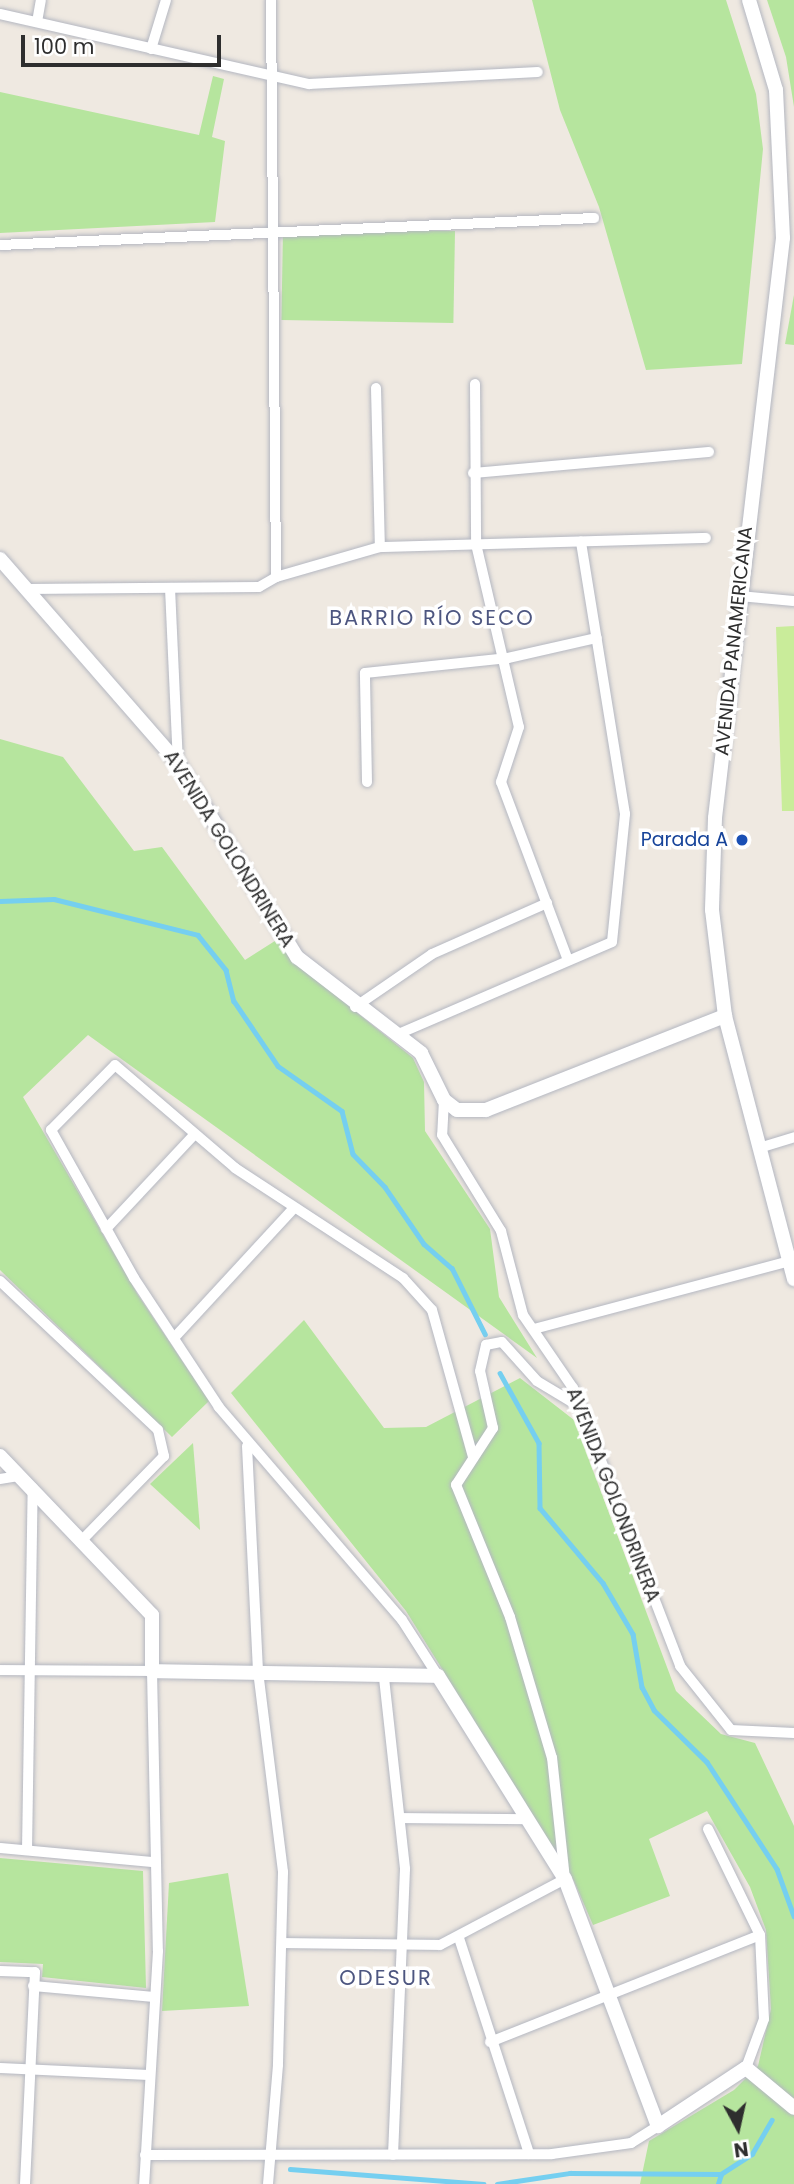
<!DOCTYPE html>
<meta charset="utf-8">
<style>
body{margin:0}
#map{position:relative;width:794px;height:2184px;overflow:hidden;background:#efe9e1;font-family:Poppins,sans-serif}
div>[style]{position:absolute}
.green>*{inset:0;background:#b6e59e;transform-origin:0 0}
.pitch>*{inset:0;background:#c9ec9a}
.stream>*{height:4.5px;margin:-2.25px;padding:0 2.25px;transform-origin:2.25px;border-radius:2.25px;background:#75cff0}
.roads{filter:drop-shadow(0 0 2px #b4b7c1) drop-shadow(0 0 2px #b4b7c1)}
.street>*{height:10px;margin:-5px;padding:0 5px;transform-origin:5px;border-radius:5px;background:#fff}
.secondary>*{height:14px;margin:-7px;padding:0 7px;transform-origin:7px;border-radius:7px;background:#fff}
.dots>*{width:19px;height:19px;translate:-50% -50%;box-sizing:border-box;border:4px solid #fff;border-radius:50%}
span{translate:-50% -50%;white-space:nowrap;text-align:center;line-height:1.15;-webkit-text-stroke:7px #fff;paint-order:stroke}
.street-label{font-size:19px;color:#2e2e2e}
.transit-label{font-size:19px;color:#164399}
.right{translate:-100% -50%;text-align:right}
.neighbourhood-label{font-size:21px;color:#4d5680;letter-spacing:2px}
.north{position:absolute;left:703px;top:2093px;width:70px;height:70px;-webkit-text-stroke:5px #fff;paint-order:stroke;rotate:172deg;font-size:19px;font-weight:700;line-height:28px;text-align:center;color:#2e2e2e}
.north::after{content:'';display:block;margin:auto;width:24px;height:32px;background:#2e2e2e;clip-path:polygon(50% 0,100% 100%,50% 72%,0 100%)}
.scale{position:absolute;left:21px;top:35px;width:200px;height:32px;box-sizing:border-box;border:4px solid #2e2e2e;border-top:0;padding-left:9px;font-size:21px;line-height:24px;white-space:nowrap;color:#2e2e2e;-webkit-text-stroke:5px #fff;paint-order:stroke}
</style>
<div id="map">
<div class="green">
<div style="clip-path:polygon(532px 0,726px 0,756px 94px,763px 149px,742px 364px,646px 370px,599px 207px,560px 110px)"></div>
<div style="clip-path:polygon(767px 0,794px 0,794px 107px,786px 57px)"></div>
<div style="clip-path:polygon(213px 76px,224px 79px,212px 137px,225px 141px,215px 222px,0 233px,0 92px,199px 135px)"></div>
<div style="left:455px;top:231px;width:92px;height:172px;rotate:91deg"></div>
<div style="clip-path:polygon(794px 295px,794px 345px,785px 344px)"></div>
<div style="clip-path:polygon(0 739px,63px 757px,134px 851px,162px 847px,245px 960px,278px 939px,308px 973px,413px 1058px,424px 1082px,425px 1131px,490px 1229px,499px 1297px,537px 1358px,88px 1035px,23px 1097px,138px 1295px,209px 1401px,172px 1437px,0 1270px)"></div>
<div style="clip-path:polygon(304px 1320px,384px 1428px,426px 1427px,520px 1378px,574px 1420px,676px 1691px,721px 1734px,755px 1743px,794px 1826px,794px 2184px,640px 2184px,649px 2141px,734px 2090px,758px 2066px,771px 2009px,766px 1930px,750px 1887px,707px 1811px,649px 1839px,670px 1896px,593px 1925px,574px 1881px,406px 1611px,231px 1393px)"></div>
<div style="clip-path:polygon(193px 1443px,200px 1529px,200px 1530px,150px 1484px)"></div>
<div style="clip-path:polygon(0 1858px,143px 1871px,146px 1988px,42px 1977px,43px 1964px,0 1962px)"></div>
<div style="clip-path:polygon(228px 1873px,249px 2006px,162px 2011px,169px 1883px)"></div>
</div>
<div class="pitch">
<div style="clip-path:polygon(794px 626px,794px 811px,782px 811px,776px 627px)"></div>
</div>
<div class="stream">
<div style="left:0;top:901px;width:54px;rotate:-2.1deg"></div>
<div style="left:54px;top:899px;width:148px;rotate:14deg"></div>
<div style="left:198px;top:935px;width:45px;rotate:51.3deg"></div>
<div style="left:226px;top:970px;width:32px;rotate:76deg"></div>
<div style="left:234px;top:1001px;width:78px;rotate:55.9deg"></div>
<div style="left:278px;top:1066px;width:78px;rotate:35.1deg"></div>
<div style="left:342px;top:1111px;width:44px;rotate:75.7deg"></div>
<div style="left:353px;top:1154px;width:46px;rotate:45.9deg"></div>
<div style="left:385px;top:1187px;width:69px;rotate:55.6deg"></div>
<div style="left:424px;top:1244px;width:37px;rotate:41deg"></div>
<div style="left:452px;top:1268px;width:74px;rotate:63.4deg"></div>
<div style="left:500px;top:1373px;width:80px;rotate:60.9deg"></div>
<div style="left:539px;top:1443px;width:65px;rotate:89.1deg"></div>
<div style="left:540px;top:1508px;width:98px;rotate:50deg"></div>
<div style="left:603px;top:1583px;width:59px;rotate:59.5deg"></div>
<div style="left:633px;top:1634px;width:54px;rotate:80.4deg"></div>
<div style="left:642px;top:1687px;width:26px;rotate:62deg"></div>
<div style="left:654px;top:1710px;width:74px;rotate:44.5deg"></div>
<div style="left:707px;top:1762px;width:128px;rotate:56.8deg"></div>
<div style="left:777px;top:1869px;width:50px;rotate:70.1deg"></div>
<div style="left:290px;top:2169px;width:194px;rotate:4.4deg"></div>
<div style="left:497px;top:2184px;width:74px;rotate:-8.6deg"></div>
<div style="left:570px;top:2173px;width:151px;rotate:0.4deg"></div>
<div style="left:718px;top:2184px;width:10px;rotate:-73deg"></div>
<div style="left:721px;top:2174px;width:37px;rotate:-33deg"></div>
<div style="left:752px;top:2154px;width:39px;rotate:-60deg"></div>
</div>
<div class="roads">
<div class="street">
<div style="left:0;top:14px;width:317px;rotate:12.8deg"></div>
<div style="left:309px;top:84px;width:229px;rotate:-3deg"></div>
<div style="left:37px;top:22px;width:22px;rotate:-80deg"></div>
<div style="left:151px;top:49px;width:51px;rotate:-73deg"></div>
<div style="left:0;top:245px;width:595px;rotate:-2.6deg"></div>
<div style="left:475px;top:384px;width:160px;rotate:89.6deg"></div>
<div style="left:476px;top:544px;width:188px;rotate:76.8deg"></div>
<div style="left:519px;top:727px;width:58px;rotate:108.1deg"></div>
<div style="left:501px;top:782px;width:190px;rotate:69.4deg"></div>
<div style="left:376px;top:388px;width:159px;rotate:88.6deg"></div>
<div style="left:473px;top:473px;width:237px;rotate:-5.1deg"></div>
<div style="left:276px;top:577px;width:108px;rotate:-16.1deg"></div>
<div style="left:380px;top:547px;width:326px;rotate:-1.6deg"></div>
<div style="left:170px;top:588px;width:175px;rotate:87.4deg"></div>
<div style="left:26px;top:589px;width:233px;rotate:-0.5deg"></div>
<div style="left:259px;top:587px;width:20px;rotate:-30deg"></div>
<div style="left:276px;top:577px;width:577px;rotate:-90.5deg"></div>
<div style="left:739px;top:596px;width:55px;rotate:5.2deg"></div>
<div style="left:367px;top:782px;width:109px;rotate:-91.1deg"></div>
<div style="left:365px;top:673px;width:144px;rotate:-6deg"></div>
<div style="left:508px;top:658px;width:91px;rotate:-12.7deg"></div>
<div style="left:355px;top:1007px;width:93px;rotate:-34.5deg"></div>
<div style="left:432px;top:954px;width:126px;rotate:-23.9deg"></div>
<div style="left:396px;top:1035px;width:235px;rotate:-23.3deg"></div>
<div style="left:612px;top:942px;width:129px;rotate:-84.2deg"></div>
<div style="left:625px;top:814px;width:276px;rotate:-99.2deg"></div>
<div style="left:444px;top:1100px;width:35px;rotate:93deg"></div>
<div style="left:442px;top:1135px;width:113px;rotate:58.4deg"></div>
<div style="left:501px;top:1231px;width:87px;rotate:75.3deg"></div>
<div style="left:523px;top:1315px;width:88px;rotate:55.6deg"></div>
<div style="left:573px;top:1388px;width:298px;rotate:68.9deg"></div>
<div style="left:680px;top:1666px;width:82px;rotate:51.4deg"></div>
<div style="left:731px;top:1730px;width:63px;rotate:2.7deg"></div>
<div style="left:759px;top:1148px;width:37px;rotate:-17deg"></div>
<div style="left:106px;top:1229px;width:129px;rotate:-46.9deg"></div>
<div style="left:0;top:1281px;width:217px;rotate:43.3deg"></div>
<div style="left:158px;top:1430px;width:27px;rotate:77deg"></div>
<div style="left:164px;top:1456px;width:120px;rotate:134.3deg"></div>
<div style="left:534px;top:1329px;width:269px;rotate:-14.9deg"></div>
<div style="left:174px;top:1338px;width:177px;rotate:-47.3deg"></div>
<div style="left:247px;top:1446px;width:225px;rotate:87.2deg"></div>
<div style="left:258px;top:1671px;width:203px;rotate:82.9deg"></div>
<div style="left:283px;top:1872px;width:193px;rotate:91.5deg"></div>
<div style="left:278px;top:2065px;width:119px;rotate:94.8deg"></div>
<div style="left:0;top:1479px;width:20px;rotate:-9deg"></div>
<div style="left:0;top:1670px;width:152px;rotate:0.4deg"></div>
<div style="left:152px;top:1671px;width:280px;rotate:88.8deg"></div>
<div style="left:158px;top:1951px;width:233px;rotate:93.4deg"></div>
<div style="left:438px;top:1676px;width:67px;rotate:-122.7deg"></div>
<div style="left:402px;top:1620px;width:281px;rotate:-130.7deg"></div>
<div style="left:219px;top:1407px;width:154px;rotate:-123.4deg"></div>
<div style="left:134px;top:1278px;width:170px;rotate:-119.3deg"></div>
<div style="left:51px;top:1130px;width:91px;rotate:-45.4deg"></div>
<div style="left:115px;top:1065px;width:158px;rotate:40.6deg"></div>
<div style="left:235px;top:1168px;width:201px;rotate:33.2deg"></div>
<div style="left:403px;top:1278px;width:43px;rotate:47.8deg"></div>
<div style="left:432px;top:1310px;width:153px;rotate:74.4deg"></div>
<div style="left:384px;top:1678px;width:192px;rotate:83.7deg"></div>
<div style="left:405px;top:1869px;width:286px;rotate:92.4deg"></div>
<div style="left:400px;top:1818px;width:127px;rotate:0.5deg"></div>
<div style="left:708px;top:1829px;width:118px;rotate:63.9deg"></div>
<div style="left:760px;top:1935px;width:84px;rotate:87.3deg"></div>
<div style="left:764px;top:2019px;width:52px;rotate:110.2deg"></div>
<div style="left:0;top:1848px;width:153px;rotate:5.3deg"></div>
<div style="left:27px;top:1850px;width:362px;rotate:-89.1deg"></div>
<div style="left:459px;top:1938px;width:227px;rotate:72deg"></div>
<div style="left:284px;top:1943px;width:156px;rotate:0.7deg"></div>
<div style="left:440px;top:1945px;width:141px;rotate:-27.8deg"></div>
<div style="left:565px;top:1879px;width:122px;rotate:-96.1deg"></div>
<div style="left:552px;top:1758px;width:147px;rotate:-106.6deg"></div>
<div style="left:510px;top:1617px;width:143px;rotate:-112.2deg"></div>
<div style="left:456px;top:1485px;width:68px;rotate:-57deg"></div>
<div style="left:493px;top:1428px;width:58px;rotate:-102.8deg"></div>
<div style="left:480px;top:1371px;width:27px;rotate:-77deg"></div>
<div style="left:486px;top:1345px;width:16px;rotate:-11deg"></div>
<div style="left:502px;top:1342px;width:52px;rotate:48.1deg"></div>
<div style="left:537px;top:1381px;width:52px;rotate:31deg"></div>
<div style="left:0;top:1971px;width:35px;rotate:2deg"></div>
<div style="left:35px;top:1972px;width:212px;rotate:92.7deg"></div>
<div style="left:33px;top:1986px;width:122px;rotate:5.2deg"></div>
<div style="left:490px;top:2042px;width:290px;rotate:-21.6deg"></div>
<div style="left:0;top:2068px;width:149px;rotate:2.7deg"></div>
<div style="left:145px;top:2155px;width:407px;rotate:-0.1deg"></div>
<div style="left:552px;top:2154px;width:80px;rotate:-7.9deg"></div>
<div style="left:631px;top:2143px;width:32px;rotate:-32deg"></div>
</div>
<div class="secondary">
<div style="left:749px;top:0;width:94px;rotate:73.3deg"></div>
<div style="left:776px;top:90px;width:148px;rotate:87.3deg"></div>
<div style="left:783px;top:238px;width:584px;rotate:96.69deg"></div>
<div style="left:715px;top:818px;width:92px;rotate:91.9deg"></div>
<div style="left:712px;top:910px;width:107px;rotate:83deg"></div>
<div style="left:725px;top:1016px;width:272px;rotate:75.3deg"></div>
<div style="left:0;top:559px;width:271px;rotate:48.9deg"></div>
<div style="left:178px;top:763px;width:228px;rotate:58.5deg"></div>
<div style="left:297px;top:957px;width:157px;rotate:37.7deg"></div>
<div style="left:421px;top:1053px;width:52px;rotate:63.9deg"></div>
<div style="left:444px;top:1100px;width:16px;rotate:38deg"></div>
<div style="left:457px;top:1110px;width:29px"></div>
<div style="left:486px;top:1110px;width:257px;rotate:-21.5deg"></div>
<div style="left:0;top:1456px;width:220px;rotate:46.3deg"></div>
<div style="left:152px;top:1615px;width:56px;rotate:90deg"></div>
<div style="left:152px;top:1671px;width:286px;rotate:1deg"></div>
<div style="left:438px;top:1676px;width:239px;rotate:58deg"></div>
<div style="left:565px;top:1879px;width:264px;rotate:69.4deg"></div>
<div style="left:658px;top:2126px;width:105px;rotate:-33.4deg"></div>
<div style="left:746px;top:2068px;width:62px;rotate:39.8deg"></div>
</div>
</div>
<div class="dots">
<div style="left:742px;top:840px;background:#1a4fb4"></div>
</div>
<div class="street-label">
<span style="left:734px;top:641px;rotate:-84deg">AVENIDA PANAMERICANA</span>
<span style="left:229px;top:849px;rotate:58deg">AVENIDA GOLONDRINERA</span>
<span style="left:613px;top:1495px;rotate:69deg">AVENIDA GOLONDRINERA</span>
</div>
<div class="transit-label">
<span class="right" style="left:728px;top:840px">Parada A</span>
</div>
<div class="neighbourhood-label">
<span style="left:432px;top:618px">BARRIO RÍO SECO</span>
<span style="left:386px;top:1978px">ODESUR</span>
</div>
<div class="north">N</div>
<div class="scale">100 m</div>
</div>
